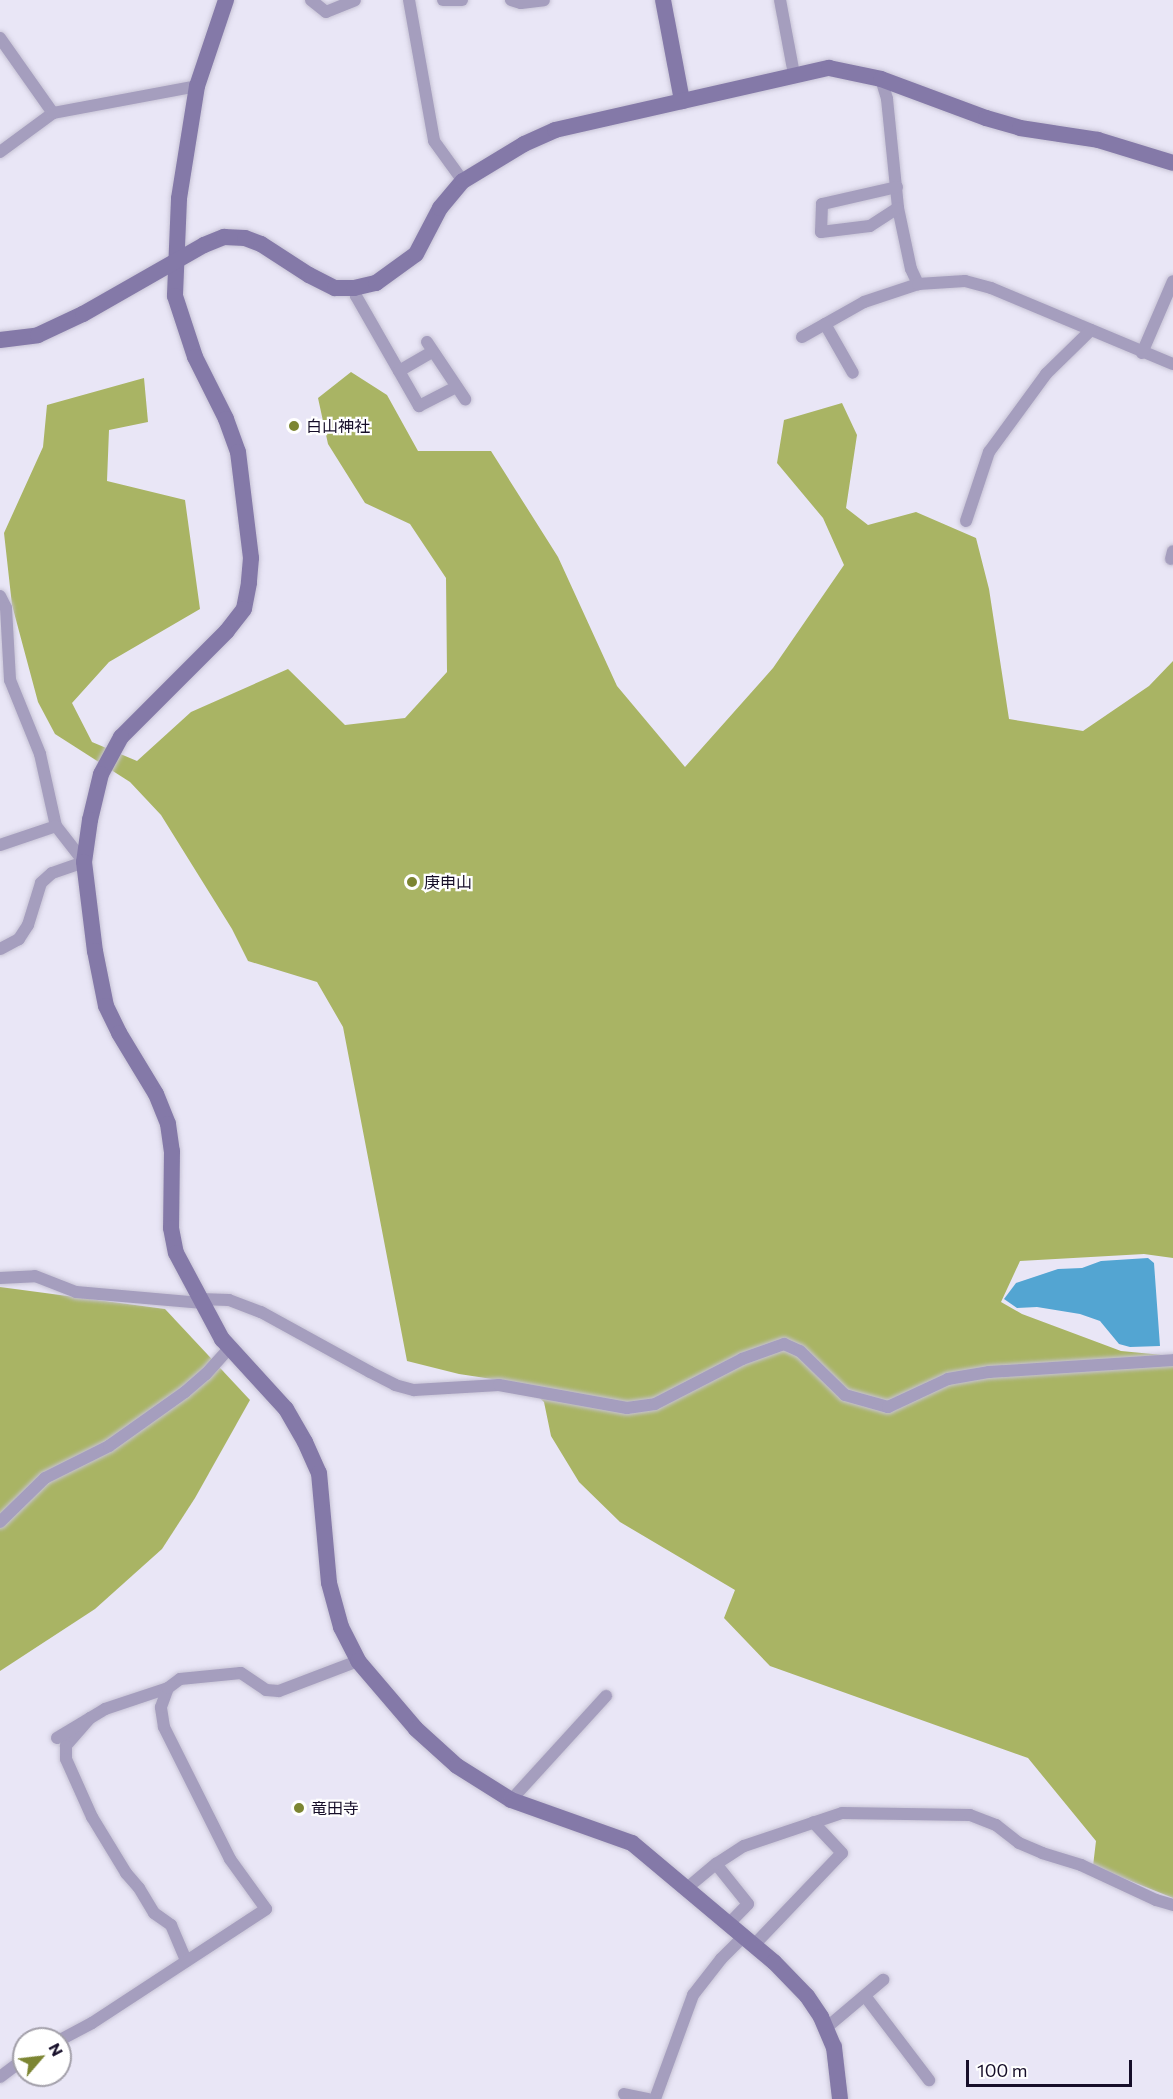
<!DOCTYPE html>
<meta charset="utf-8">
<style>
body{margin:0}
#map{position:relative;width:1173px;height:2099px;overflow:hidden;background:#e9e6f6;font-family:Commissioner,"Noto Sans JP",sans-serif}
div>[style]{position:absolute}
.forest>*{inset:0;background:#a9b464}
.water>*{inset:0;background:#53a5d2}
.roads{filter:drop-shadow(0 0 2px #c7c3d5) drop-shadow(0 0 2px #c7c3d5)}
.street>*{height:12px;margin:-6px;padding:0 6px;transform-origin:6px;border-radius:6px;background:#a59ebe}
.secondary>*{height:16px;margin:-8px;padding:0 8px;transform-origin:8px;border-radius:8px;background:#8479a8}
.dots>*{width:16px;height:16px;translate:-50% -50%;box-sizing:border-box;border:3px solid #fff;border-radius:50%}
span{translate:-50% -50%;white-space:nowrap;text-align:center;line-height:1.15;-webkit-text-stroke:4.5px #fff;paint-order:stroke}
.poi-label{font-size:16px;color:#160e29}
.left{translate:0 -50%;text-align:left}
.north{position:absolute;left:12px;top:2027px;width:60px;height:60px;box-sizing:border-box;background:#fff;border:2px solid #a29fa9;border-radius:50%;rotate:62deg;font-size:16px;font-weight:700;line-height:24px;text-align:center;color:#160e29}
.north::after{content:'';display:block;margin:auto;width:21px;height:27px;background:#7c8532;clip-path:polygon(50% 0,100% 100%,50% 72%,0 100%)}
.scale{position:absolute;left:966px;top:2060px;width:166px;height:27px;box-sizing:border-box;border:3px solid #160e29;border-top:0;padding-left:8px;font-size:18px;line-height:21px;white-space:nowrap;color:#160e29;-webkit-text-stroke:4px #fff;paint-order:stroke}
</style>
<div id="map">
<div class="forest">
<div style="clip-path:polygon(351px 372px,387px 395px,418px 451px,491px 451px,558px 557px,617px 686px,685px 767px,773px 668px,844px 565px,823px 518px,777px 463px,784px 420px,842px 403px,857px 435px,846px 508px,868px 525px,916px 512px,976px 538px,989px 589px,1009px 719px,1083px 731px,1149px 686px,1173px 661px,1173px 1258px,1144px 1254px,1020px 1261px,1001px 1302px,1022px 1314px,1121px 1351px,1173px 1356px,1173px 1898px,1093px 1866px,1096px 1841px,1028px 1758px,770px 1666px,724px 1618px,735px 1590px,620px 1522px,579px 1482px,551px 1436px,544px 1402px,525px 1384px,459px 1374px,407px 1361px,343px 1027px,317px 982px,248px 961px,232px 929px,161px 815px,130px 782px,55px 734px,38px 702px,12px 605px,4px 533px,43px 447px,47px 405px,144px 378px,148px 422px,109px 430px,107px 481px,185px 500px,200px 609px,109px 662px,72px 703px,92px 742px,137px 761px,191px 712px,288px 669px,345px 725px,405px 718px,447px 672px,446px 578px,410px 524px,365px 503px,328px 444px,318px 398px)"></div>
<div style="clip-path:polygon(0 1287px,165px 1309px,250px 1400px,195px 1498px,162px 1549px,95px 1609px,0 1671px)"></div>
</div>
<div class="water">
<div style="clip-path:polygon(1148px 1258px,1154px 1263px,1160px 1346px,1130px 1347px,1119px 1344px,1100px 1321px,1080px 1314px,1037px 1307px,1017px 1308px,1004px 1299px,1016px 1283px,1058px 1269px,1082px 1268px,1101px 1261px)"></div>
</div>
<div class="roads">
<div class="street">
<div style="left:311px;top:0;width:19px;rotate:39deg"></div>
<div style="left:326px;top:12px;width:31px;rotate:-22deg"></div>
<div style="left:409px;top:0;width:143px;rotate:79.9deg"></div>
<div style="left:434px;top:141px;width:49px;rotate:54.1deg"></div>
<div style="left:443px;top:0;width:19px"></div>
<div style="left:511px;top:0;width:10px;rotate:17deg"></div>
<div style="left:521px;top:3px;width:23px;rotate:-7deg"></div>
<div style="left:780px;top:0;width:75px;rotate:79.3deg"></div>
<div style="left:0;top:38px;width:92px;rotate:54.8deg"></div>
<div style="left:881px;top:79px;width:21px;rotate:73deg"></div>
<div style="left:887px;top:99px;width:110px;rotate:84.2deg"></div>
<div style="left:898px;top:208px;width:62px;rotate:78deg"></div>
<div style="left:911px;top:269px;width:17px;rotate:65deg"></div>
<div style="left:0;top:152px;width:66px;rotate:-36.3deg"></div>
<div style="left:53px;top:113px;width:147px;rotate:-10.6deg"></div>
<div style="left:897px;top:187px;width:77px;rotate:167.2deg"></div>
<div style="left:822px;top:204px;width:28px;rotate:92deg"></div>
<div style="left:821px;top:232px;width:49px;rotate:-7deg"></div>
<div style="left:870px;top:226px;width:33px;rotate:-33deg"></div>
<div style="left:354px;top:288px;width:8px;rotate:76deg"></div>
<div style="left:356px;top:296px;width:127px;rotate:60.2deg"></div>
<div style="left:419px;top:406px;width:42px;rotate:-27.2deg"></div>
<div style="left:825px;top:324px;width:56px;rotate:60.3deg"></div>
<div style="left:802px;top:337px;width:71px;rotate:-29.4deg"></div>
<div style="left:864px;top:302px;width:57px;rotate:-18.4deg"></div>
<div style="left:918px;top:284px;width:47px;rotate:-3.7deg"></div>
<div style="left:965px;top:281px;width:27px;rotate:15deg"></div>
<div style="left:991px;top:288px;width:197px;rotate:22.7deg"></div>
<div style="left:427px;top:342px;width:69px;rotate:56.3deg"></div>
<div style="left:1142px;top:353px;width:78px;rotate:-66.7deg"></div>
<div style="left:399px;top:371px;width:38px;rotate:-30deg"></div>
<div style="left:966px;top:521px;width:73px;rotate:-71.6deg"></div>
<div style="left:989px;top:452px;width:97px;rotate:-53.8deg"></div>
<div style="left:1046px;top:374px;width:63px;rotate:-44.4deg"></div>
<div style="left:1171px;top:559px;width:8px;rotate:-76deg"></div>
<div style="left:0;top:596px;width:13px;rotate:63deg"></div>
<div style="left:6px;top:608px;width:72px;rotate:86.8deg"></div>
<div style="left:10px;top:680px;width:80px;rotate:67.9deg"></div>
<div style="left:40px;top:754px;width:74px;rotate:77.5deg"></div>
<div style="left:56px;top:826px;width:46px;rotate:52.1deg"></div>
<div style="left:84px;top:862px;width:34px;rotate:161deg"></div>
<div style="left:52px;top:873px;width:15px;rotate:138deg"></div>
<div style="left:41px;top:883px;width:44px;rotate:107.2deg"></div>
<div style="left:28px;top:925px;width:17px;rotate:123deg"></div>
<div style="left:19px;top:939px;width:21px;rotate:152deg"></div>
<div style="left:0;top:845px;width:59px;rotate:-18.7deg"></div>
<div style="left:0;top:1278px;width:35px;rotate:-3deg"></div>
<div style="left:35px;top:1276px;width:44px;rotate:21.3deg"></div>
<div style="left:76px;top:1292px;width:125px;rotate:5deg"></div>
<div style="left:199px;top:1299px;width:30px;rotate:2deg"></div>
<div style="left:229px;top:1300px;width:34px;rotate:21deg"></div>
<div style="left:261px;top:1312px;width:124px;rotate:28.8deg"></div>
<div style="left:370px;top:1372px;width:28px;rotate:27deg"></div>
<div style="left:395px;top:1385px;width:20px;rotate:15deg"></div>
<div style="left:414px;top:1390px;width:85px;rotate:-3.4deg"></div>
<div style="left:499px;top:1385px;width:130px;rotate:10.2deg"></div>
<div style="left:627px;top:1408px;width:28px;rotate:-8deg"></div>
<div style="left:655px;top:1404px;width:98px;rotate:-27.3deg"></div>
<div style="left:742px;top:1359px;width:45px;rotate:-19.7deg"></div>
<div style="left:784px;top:1344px;width:17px;rotate:24deg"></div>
<div style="left:800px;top:1351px;width:63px;rotate:44.4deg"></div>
<div style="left:845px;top:1395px;width:45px;rotate:15.6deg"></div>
<div style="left:888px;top:1407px;width:66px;rotate:-25deg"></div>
<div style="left:948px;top:1379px;width:42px;rotate:-9.7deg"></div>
<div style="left:989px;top:1372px;width:184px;rotate:-3.7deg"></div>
<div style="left:0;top:1522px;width:63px;rotate:-44.4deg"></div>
<div style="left:45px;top:1478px;width:72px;rotate:-26.6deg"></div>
<div style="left:109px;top:1446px;width:93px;rotate:-35.4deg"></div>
<div style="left:185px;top:1392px;width:28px;rotate:-41deg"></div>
<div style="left:206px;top:1374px;width:36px;rotate:-48deg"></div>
<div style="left:90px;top:1718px;width:37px;rotate:131deg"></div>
<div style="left:66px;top:1746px;width:13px;rotate:90deg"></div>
<div style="left:66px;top:1759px;width:64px;rotate:65.9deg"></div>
<div style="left:92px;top:1817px;width:66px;rotate:58.7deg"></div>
<div style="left:126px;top:1873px;width:20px;rotate:49deg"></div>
<div style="left:139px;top:1888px;width:29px;rotate:59deg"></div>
<div style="left:154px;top:1913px;width:21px;rotate:35deg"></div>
<div style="left:171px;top:1925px;width:39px;rotate:67deg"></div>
<div style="left:57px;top:1738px;width:56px;rotate:-31.1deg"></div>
<div style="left:105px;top:1709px;width:66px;rotate:-18.4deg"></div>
<div style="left:511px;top:1800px;width:141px;rotate:-47.6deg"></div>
<div style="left:716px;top:1864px;width:51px;rotate:51.3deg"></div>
<div style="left:748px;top:1904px;width:28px;rotate:134deg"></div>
<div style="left:687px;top:1888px;width:38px;rotate:-40deg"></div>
<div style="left:716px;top:1864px;width:33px;rotate:-33deg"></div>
<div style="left:744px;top:1846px;width:103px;rotate:-18.6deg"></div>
<div style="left:842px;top:1813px;width:128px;rotate:0.9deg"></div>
<div style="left:970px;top:1815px;width:28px;rotate:21deg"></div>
<div style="left:996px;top:1825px;width:29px;rotate:38deg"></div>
<div style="left:1019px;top:1843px;width:25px;rotate:23deg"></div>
<div style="left:1042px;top:1853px;width:41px;rotate:17.1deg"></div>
<div style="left:1081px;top:1865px;width:83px;rotate:25deg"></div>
<div style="left:1156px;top:1900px;width:18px;rotate:16deg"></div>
<div style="left:754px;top:1945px;width:127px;rotate:-46.3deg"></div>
<div style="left:842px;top:1853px;width:42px;rotate:-133.1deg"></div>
<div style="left:865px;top:1996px;width:106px;rotate:52.7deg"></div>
<div style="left:826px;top:2028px;width:75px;rotate:-40.1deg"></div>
<div style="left:60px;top:2040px;width:36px;rotate:-28deg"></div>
<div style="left:92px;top:2023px;width:208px;rotate:-33.2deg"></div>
<div style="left:266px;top:1909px;width:62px;rotate:-125.8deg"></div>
<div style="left:230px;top:1859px;width:148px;rotate:-116.6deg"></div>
<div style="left:164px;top:1727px;width:20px;rotate:-99deg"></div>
<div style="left:161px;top:1707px;width:20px;rotate:-70deg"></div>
<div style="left:168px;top:1688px;width:15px;rotate:-37deg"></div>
<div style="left:180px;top:1679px;width:61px;rotate:-5.6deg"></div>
<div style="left:241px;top:1673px;width:30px;rotate:34deg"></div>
<div style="left:266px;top:1690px;width:13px;rotate:4deg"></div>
<div style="left:279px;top:1691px;width:85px;rotate:-20.8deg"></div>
<div style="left:0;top:2077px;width:30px;rotate:-37deg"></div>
<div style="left:624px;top:2094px;width:25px;rotate:12deg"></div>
<div style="left:655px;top:2099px;width:111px;rotate:-69.9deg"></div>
<div style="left:693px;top:1995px;width:46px;rotate:-52.1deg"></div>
<div style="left:721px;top:1959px;width:33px;rotate:-45deg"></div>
</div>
<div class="secondary">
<div style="left:226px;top:0;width:91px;rotate:108.6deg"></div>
<div style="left:197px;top:86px;width:114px;rotate:99.1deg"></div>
<div style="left:179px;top:199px;width:97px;rotate:92.4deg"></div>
<div style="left:175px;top:296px;width:64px;rotate:71.8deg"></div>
<div style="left:195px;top:357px;width:69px;rotate:63.4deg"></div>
<div style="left:226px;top:419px;width:35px;rotate:70deg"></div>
<div style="left:238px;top:452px;width:107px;rotate:83deg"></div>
<div style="left:251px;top:558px;width:25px;rotate:95deg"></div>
<div style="left:249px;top:583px;width:26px;rotate:101deg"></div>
<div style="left:244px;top:609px;width:28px;rotate:128deg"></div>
<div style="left:227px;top:631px;width:150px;rotate:135deg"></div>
<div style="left:121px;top:737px;width:42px;rotate:118.4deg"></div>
<div style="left:101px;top:774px;width:47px;rotate:103.4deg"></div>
<div style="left:90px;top:820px;width:42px;rotate:98.1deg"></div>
<div style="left:84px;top:862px;width:90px;rotate:83deg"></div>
<div style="left:95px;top:951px;width:56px;rotate:78.7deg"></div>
<div style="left:106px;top:1006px;width:30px;rotate:64deg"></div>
<div style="left:119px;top:1033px;width:71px;rotate:58.8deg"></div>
<div style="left:156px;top:1094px;width:32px;rotate:68deg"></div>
<div style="left:168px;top:1124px;width:27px;rotate:82deg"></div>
<div style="left:172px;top:1151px;width:77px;rotate:90.7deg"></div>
<div style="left:171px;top:1228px;width:25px;rotate:79deg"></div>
<div style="left:176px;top:1253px;width:98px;rotate:61.9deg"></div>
<div style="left:222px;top:1339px;width:95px;rotate:47.6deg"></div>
<div style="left:286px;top:1409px;width:38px;rotate:60deg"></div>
<div style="left:305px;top:1442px;width:34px;rotate:66deg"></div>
<div style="left:319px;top:1473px;width:110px;rotate:84.8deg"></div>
<div style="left:329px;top:1583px;width:46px;rotate:74.7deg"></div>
<div style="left:341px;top:1627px;width:38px;rotate:63deg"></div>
<div style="left:358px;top:1661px;width:89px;rotate:49.5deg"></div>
<div style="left:416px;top:1729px;width:55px;rotate:42.1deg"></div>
<div style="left:457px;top:1766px;width:64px;rotate:32.2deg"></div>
<div style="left:511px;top:1800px;width:128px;rotate:19.6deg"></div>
<div style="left:632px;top:1843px;width:185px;rotate:40deg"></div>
<div style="left:774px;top:1962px;width:47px;rotate:45.9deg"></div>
<div style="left:807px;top:1996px;width:25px;rotate:56deg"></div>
<div style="left:821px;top:2017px;width:33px;rotate:67deg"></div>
<div style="left:834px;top:2047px;width:52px;rotate:83.4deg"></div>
<div style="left:663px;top:0;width:103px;rotate:79.3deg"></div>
<div style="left:0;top:340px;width:38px;rotate:-7deg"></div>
<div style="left:38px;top:335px;width:50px;rotate:-25deg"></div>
<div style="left:83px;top:314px;width:139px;rotate:-29.7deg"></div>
<div style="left:204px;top:245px;width:22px;rotate:-22deg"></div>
<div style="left:224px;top:237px;width:21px;rotate:3deg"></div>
<div style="left:245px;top:238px;width:17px;rotate:21deg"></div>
<div style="left:261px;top:244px;width:57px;rotate:32.9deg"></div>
<div style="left:309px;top:275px;width:29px;rotate:27deg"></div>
<div style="left:335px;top:288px;width:19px"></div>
<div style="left:354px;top:288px;width:23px;rotate:-13deg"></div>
<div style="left:376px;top:283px;width:49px;rotate:-35.9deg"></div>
<div style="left:416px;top:254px;width:52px;rotate:-62.4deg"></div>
<div style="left:440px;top:208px;width:35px;rotate:-50deg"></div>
<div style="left:463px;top:181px;width:71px;rotate:-31.2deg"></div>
<div style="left:524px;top:144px;width:34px;rotate:-24deg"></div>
<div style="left:555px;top:130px;width:281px;rotate:-12.8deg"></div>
<div style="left:829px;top:68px;width:53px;rotate:11.9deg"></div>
<div style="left:881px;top:79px;width:112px;rotate:20.4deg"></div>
<div style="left:986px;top:118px;width:35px;rotate:16deg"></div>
<div style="left:1020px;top:128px;width:79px;rotate:8.7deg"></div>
<div style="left:1098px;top:140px;width:78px;rotate:17deg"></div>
</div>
</div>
<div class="dots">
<div style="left:294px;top:426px;background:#7c8532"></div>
<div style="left:412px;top:882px;background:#7c8532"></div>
<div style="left:299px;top:1808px;background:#7c8532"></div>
</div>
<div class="poi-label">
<span class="left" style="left:306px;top:426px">白山神社</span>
<span class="left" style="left:424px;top:882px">庚申山</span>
<span class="left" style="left:311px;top:1808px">竜田寺</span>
</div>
<div class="north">N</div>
<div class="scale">100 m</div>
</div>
